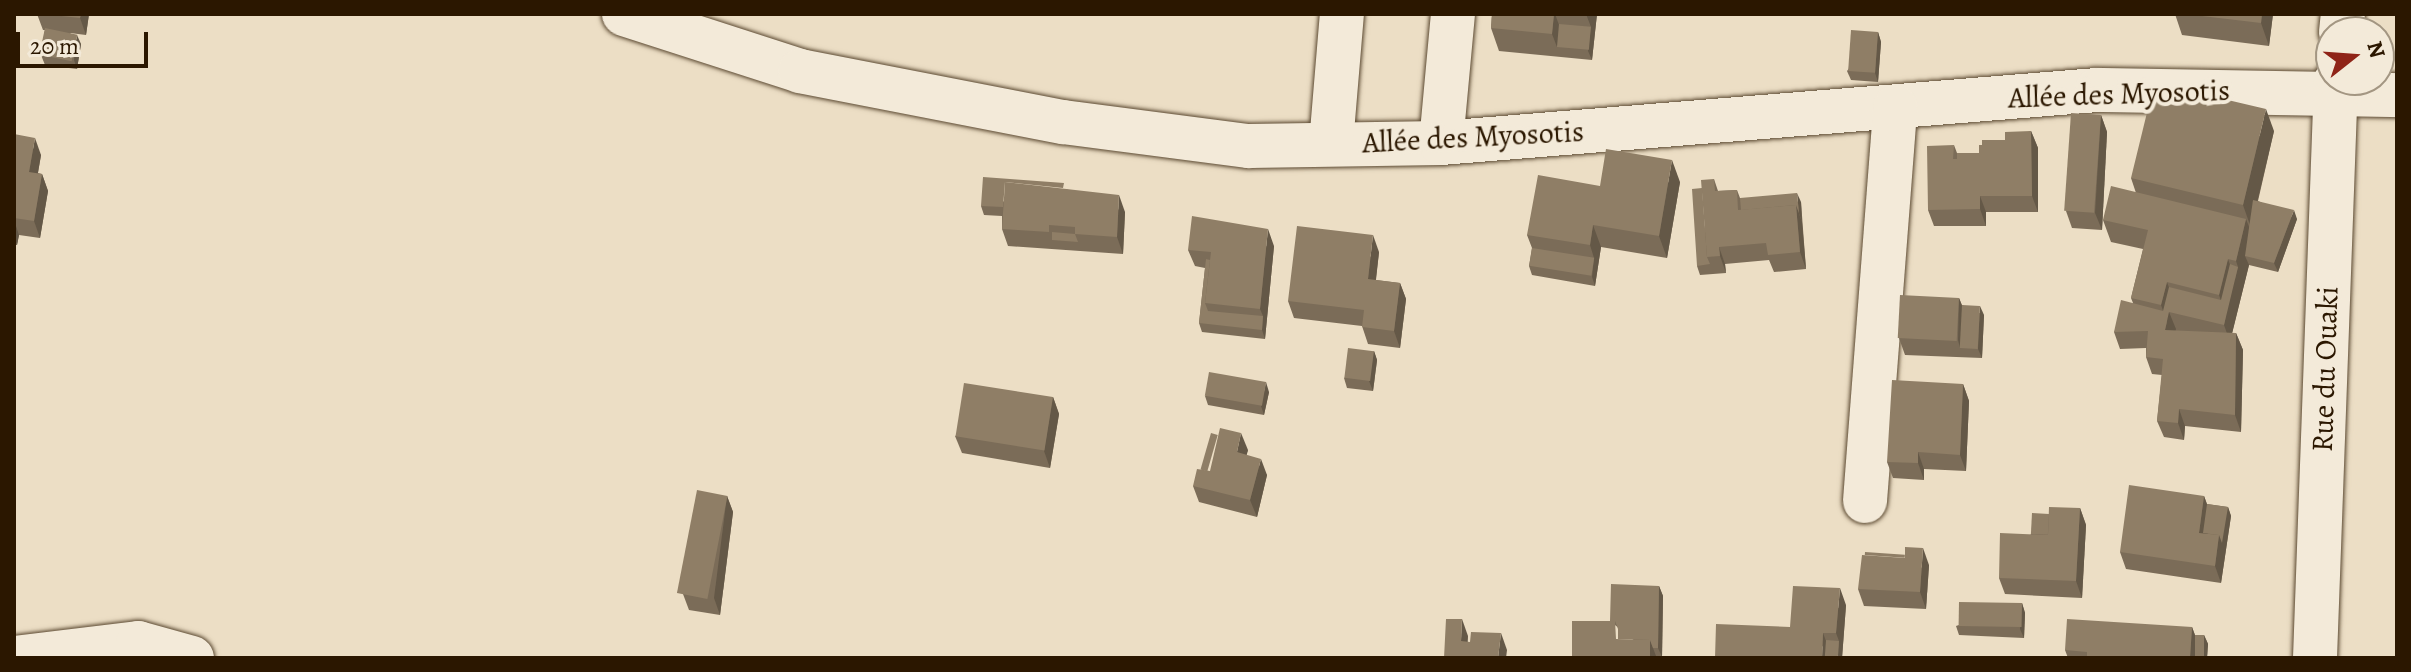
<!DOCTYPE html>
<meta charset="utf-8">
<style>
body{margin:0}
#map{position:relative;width:2411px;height:672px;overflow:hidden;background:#ecdec5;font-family:Alegreya,serif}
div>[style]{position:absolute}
.roads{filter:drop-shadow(0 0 2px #5b4931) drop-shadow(0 0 2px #5b4931)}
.minor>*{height:44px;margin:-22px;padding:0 22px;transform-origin:22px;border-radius:22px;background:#f3ead9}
.tertiary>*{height:44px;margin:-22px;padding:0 22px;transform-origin:22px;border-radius:22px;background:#f3ead9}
.wall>*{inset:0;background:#7b6c58}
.shaded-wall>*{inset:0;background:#645847}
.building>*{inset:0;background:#8f7e66;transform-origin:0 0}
span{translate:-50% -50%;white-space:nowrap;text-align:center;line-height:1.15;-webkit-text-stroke:8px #f3ead9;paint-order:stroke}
.street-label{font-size:30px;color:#2b1700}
.frame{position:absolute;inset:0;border:16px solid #2b1700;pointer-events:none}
.north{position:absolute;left:2315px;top:16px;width:80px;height:80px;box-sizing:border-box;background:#f3ead9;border:2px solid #a39682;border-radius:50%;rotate:73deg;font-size:22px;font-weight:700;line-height:32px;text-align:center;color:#2b1700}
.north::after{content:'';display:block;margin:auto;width:28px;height:36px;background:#8f2418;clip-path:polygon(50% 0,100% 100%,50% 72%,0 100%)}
.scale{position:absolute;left:16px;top:32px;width:132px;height:36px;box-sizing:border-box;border:4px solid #2b1700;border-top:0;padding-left:10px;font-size:24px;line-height:28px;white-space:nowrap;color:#2b1700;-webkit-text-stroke:6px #f3ead9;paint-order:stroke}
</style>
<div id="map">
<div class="roads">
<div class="minor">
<div style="left:624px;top:14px;width:185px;rotate:17.9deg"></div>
<div style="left:800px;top:71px;width:268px;rotate:11deg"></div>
<div style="left:1063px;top:122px;width:188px;rotate:7.4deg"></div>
<div style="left:1249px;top:146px;width:192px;rotate:-0.9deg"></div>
<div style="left:1441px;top:143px;width:658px;rotate:-4.62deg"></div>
<div style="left:2097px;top:90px;width:300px;rotate:1deg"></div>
<div style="left:1441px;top:143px;width:130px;rotate:-84.7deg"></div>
<div style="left:1331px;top:144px;width:130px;rotate:-85.2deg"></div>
<div style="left:1865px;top:501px;width:395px;rotate:-85.6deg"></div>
<div style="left:14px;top:658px;width:125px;rotate:-6.9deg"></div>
<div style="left:138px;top:643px;width:56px;rotate:15.5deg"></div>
</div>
<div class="tertiary">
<div style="left:2341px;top:32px;width:18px;rotate:-84deg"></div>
<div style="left:2315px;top:658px;width:578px;rotate:-87.92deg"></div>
</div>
</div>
<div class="wall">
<div style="clip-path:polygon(37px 14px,89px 14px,86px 35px,70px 33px,81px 44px,77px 69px,45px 65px,41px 55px,45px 30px,43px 30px)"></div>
<div style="clip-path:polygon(1492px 14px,1597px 14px,1592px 60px,1499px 51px,1491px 28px)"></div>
<div style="clip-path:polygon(2175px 14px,2273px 14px,2269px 46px,2182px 35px)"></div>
<div style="clip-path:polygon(1878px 32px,1881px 42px,1878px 82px,1851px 80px,1847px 71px)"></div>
<div style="clip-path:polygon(2101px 115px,2107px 132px,2102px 230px,2072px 228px,2066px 211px)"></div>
<div style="clip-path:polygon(2031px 131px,2038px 148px,2038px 212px,1986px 212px,1986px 226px,1934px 226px,1928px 210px,1954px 145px,1957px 153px,1979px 153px,2005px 140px)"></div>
<div style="clip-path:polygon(2274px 131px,2258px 201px,2297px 219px,2278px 272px,2249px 265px,2232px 333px,2236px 333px,2243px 350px,2241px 432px,2185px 426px,2184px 440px,2164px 437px,2157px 421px,2162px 375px,2152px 374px,2146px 357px,2146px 348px,2120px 349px,2114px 332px,2133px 303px,2131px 298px,2143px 249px,2111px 242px,2103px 220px,2136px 193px,2131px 178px)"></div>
<div style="clip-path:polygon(14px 134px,41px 155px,38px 173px,42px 174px,48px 191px,40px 238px,19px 235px,17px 245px,14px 245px)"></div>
<div style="clip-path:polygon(1714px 179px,1718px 191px,1737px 190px,1740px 198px,1801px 202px,1806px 269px,1774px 272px,1769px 260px,1725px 264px,1726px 273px,1700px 275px,1697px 266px)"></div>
<div style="clip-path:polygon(1680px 182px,1667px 258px,1601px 247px,1595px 286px,1532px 275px,1529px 266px,1532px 248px,1527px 235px,1600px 186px)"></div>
<div style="clip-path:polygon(1066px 189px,1125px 212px,1123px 254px,1008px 246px,1002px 229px,1002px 216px,984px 215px,981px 206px)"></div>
<div style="clip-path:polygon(1274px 246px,1265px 339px,1202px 332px,1199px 323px,1205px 268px,1195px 266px,1188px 250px)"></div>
<div style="clip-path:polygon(1379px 252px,1376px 280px,1400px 283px,1406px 299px,1400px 348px,1368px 344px,1362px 326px,1294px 318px,1288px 301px)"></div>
<div style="clip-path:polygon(1959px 298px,1962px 305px,1984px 315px,1982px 358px,1905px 355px,1899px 338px)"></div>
<div style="clip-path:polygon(1374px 351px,1377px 360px,1373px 391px,1347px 388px,1344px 378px)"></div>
<div style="clip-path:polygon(1963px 384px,1969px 401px,1966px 471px,1924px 469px,1924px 480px,1893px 478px,1887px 462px)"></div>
<div style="clip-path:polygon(1269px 392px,1264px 415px,1208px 405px,1205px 396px)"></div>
<div style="clip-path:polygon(1053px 397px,1059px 414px,1050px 468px,962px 453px,955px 436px)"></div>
<div style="clip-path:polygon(1248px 450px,1246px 455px,1267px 475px,1257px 517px,1199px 502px,1193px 486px)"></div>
<div style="clip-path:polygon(727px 496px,733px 512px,720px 615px,689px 610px,683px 594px)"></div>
<div style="clip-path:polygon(2204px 496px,2207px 504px,2228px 507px,2231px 516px,2221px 583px,2126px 569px,2120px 552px)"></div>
<div style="clip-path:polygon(2080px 508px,2086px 525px,2082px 598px,2005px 594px,1999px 578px,2031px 534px,2049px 514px)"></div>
<div style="clip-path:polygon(1929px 565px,1926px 609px,1864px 606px,1858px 589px)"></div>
<div style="clip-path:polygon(1659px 586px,1663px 596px,1662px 657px,1656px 657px,1656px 658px,1610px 621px)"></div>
<div style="clip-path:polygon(2022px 603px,2025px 613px,2024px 638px,1959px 635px,1956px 626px)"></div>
<div style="clip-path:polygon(1846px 605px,1842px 658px,1790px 627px)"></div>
<div style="clip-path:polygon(2192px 627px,2195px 635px,2204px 635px,2208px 644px,2207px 658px,2068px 658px,2065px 650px)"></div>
</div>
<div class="shaded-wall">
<div style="clip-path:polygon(81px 14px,89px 14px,86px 35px,80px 18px)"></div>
<div style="clip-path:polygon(1554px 14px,1555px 14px,1562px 33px,1557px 47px,1552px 34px)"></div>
<div style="clip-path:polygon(1586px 14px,1597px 14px,1592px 60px,1588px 51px,1591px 27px)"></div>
<div style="clip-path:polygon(2262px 14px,2273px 14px,2269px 46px,2261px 23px)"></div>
<div style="clip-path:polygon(1878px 32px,1881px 42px,1878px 82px,1875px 73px)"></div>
<div style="clip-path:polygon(77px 35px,81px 44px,77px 69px,74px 60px)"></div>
<div style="clip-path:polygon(2266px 109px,2274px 131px,2251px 228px,2243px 205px)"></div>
<div style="clip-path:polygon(2101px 115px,2107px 132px,2102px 230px,2095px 213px)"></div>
<div style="clip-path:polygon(2031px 131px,2038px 148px,2038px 212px,2032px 196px)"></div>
<div style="clip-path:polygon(35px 138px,41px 155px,35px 189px,29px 172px)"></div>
<div style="clip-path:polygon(1672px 160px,1680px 182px,1667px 258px,1659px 236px)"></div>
<div style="clip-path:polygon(42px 174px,48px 191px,40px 238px,34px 221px)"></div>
<div style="clip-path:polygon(1797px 193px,1801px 202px,1802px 222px,1799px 213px)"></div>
<div style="clip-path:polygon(1119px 195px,1125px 212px,1123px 254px,1117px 237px)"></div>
<div style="clip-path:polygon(1980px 196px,1986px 212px,1986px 226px,1980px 209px)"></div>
<div style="clip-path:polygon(1796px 205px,1802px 222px,1806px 269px,1800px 252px)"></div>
<div style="clip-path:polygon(2294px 210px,2297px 219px,2278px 272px,2274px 263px)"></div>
<div style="clip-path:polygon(2246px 219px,2255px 242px,2245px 256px,2249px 265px,2230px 342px,2224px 325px,2226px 315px,2219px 295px,2228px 259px,2235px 279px,2238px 267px,2236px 261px)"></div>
<div style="clip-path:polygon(14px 220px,19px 235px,17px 245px,14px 236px)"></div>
<div style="clip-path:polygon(1593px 225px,1601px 247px,1595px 286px,1592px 277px,1594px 258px,1590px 245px)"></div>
<div style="clip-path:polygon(1268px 229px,1274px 246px,1265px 339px,1262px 330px,1263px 316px,1260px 309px)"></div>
<div style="clip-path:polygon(1373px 235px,1379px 252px,1374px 295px,1368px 279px)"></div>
<div style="clip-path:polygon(1719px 247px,1725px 264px,1726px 273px,1720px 256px)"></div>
<div style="clip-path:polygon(2167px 282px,2175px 304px,2169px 312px,2176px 329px,2171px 347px,2165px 330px,2167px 322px,2161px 305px)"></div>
<div style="clip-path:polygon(1400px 283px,1406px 299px,1400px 348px,1394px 331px)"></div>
<div style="clip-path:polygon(1959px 298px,1965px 314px,1960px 348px,1958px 340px)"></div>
<div style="clip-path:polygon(1980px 306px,1984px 315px,1982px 358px,1978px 349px)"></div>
<div style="clip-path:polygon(2236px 333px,2243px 350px,2241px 432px,2235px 415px)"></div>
<div style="clip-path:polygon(1374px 351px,1377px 360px,1373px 391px,1369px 381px)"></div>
<div style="clip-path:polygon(1266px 382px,1269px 392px,1264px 415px,1261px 406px)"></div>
<div style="clip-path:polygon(1963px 384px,1969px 401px,1966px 471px,1960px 455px)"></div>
<div style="clip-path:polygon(1053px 397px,1059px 414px,1050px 468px,1044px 451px)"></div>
<div style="clip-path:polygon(2179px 409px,2185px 426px,2184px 440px,2178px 423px)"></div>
<div style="clip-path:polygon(1241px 433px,1248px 450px,1243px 469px,1237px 452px)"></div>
<div style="clip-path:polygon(1918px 452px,1924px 469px,1924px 480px,1918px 463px)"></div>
<div style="clip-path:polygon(1261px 459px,1267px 475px,1257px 517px,1250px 500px)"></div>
<div style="clip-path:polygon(727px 496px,733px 512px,720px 615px,714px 598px)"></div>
<div style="clip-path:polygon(2204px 496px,2210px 513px,2207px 541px,2199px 533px)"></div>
<div style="clip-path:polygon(2228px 507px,2231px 516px,2221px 583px,2215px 566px,2219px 535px)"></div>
<div style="clip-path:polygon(2080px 508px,2086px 525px,2082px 598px,2076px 581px)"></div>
<div style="clip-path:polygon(1923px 548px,1929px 565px,1926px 609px,1920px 592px)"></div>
<div style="clip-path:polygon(1659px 586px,1663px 596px,1662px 657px,1658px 648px)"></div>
<div style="clip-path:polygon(1840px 588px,1846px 605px,1842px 658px,1838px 658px,1839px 641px,1836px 633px)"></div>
<div style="clip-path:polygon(2022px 603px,2025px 613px,2024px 638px,2020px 629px)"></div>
<div style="clip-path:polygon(1462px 619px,1468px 636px,1467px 658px,1461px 641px)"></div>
<div style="clip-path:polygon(2192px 627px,2198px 644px,2198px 658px,2190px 658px)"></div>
<div style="clip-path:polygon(1501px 633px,1507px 650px,1506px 658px,1498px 658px)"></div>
<div style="clip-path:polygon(1823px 633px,1829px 649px,1829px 658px,1822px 658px)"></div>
<div style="clip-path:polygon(2204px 635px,2208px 644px,2207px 658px,2203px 658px)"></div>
<div style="clip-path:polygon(1650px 640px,1656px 656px,1656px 658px,1650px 658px)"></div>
</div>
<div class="building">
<div style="clip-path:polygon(43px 14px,81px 14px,80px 18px)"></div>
<div style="clip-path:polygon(1492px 14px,1554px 14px,1552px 34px,1491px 28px)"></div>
<div style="clip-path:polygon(2185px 14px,2262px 14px,2261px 23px)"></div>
<div style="left:1559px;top:24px;width:32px;height:23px;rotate:5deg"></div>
<div style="left:45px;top:28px;width:33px;height:27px;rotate:12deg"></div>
<div style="left:1851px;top:30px;width:27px;height:41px;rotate:4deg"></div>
<div style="clip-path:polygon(2153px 88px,2180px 95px,2181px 89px,2266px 109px,2243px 205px,2131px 178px)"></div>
<div style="left:2071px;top:113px;width:30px;height:98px;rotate:4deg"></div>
<div style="clip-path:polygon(2031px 131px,2032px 196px,1980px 196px,1980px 209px,1928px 210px,1927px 146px,1954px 145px,1953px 159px,1979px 159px,1979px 145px,2005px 145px,2005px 132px)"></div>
<div style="clip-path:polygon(14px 134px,35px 138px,29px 172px,42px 174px,34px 221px,14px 218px)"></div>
<div style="left:1982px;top:140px;width:23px;height:5px"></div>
<div style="clip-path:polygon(1606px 149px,1672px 160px,1659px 236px,1593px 225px,1590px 245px,1527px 235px,1538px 175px,1600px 186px)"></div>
<div style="left:1957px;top:153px;width:22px;height:6px"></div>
<div style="clip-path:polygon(983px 177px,1064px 183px,1063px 188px,1005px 182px,1003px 207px,981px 206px)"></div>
<div style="clip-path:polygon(1714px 179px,1715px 191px,1737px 190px,1738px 210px,1796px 205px,1800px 252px,1768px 255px,1766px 243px,1719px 247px,1720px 256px,1707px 257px,1701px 180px)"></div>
<div style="clip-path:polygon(1005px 182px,1119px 195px,1117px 237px,1075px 234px,1075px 227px,1049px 225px,1049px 232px,1002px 229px)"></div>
<div style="clip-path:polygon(2111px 186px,2246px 219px,2236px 261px,2228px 259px,2219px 295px,2167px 282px,2161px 305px,2131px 298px,2148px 230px,2103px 220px)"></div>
<div style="clip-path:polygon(1702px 188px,1707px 257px,1710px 264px,1697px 266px,1692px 189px)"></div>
<div style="clip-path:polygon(1797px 193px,1799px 213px,1796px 205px,1741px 210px,1740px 198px)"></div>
<div style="clip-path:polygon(2253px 200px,2294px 210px,2274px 263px,2245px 256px)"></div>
<div style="clip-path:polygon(1192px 216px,1268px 229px,1260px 309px,1205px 303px,1211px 252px,1188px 250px)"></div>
<div style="clip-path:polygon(1297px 226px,1373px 235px,1368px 279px,1400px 283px,1394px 331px,1362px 327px,1364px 310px,1288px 301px)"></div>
<div style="clip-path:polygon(1052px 232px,1075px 234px,1078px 242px,1052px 240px)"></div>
<div style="left:1532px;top:248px;width:63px;height:18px;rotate:9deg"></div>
<div style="clip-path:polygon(1206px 259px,1210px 260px,1205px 303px,1208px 311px,1263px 316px,1262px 330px,1199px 323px)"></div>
<div style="clip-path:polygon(2230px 264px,2238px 267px,2224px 325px,2169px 312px,2165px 330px,2236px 333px,2235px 415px,2179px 409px,2178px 423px,2157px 421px,2163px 359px,2146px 357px,2148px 331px,2114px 332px,2121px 300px,2163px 311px,2169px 287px,2221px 300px)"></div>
<div style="left:1900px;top:295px;width:59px;height:43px;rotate:3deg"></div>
<div style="left:1962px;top:305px;width:18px;height:43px;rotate:3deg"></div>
<div style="left:1348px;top:348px;width:26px;height:30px;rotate:7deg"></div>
<div style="left:1209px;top:372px;width:58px;height:24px;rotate:10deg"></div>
<div style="clip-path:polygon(1892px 380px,1963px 384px,1960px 455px,1918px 452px,1918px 463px,1887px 462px)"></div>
<div style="left:964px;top:383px;width:90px;height:54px;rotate:9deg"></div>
<div style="clip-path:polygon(1220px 428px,1241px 433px,1237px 452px,1261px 459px,1250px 500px,1193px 486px,1197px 469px,1210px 471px)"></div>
<div style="left:1211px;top:433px;width:7px;height:38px;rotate:16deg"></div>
<div style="clip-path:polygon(2129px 485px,2204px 496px,2199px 533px,2219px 535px,2215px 566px,2120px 552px)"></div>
<div style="left:697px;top:490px;width:31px;height:105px;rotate:11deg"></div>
<div style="clip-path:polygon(2207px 504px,2228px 507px,2222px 543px,2219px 535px,2203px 533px)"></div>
<div style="clip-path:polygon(2049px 507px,2080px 508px,2076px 581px,1999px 578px,2000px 533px,2048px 535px)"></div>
<div style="left:2032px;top:513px;width:17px;height:21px;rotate:3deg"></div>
<div style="clip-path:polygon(1905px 547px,1923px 548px,1920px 592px,1858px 589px,1862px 555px,1905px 558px)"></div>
<div style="left:1865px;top:552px;width:40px;height:3px;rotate:4deg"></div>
<div style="clip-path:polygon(1611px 584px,1659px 586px,1658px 648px,1653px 648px,1650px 640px,1618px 639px,1618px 629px,1615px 621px,1610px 621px)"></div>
<div style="clip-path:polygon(1793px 586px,1840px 588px,1836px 633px,1823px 633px,1822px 658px,1715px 658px,1716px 624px,1790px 627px)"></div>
<div style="left:1959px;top:602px;width:63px;height:24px;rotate:1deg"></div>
<div style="clip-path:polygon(1446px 619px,1462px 619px,1461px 641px,1470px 642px,1471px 632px,1501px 633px,1498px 658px,1444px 658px)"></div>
<div style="clip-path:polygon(2067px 619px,2192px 627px,2190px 658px,2087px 658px,2087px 652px,2065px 650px)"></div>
<div style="clip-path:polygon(1572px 621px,1615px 621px,1616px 639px,1650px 640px,1650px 658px,1572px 658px)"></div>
<div style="left:2195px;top:635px;width:9px;height:23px"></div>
<div style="left:1826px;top:640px;width:13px;height:18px;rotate:4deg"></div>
</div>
<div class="street-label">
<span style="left:2119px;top:94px;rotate:-2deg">Allée des Myosotis</span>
<span style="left:1473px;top:137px;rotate:-3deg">Allée des Myosotis</span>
<span style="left:2325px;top:369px;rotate:-88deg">Rue du Ouaki</span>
</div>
<div class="frame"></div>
<div class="north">N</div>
<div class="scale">20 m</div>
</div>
